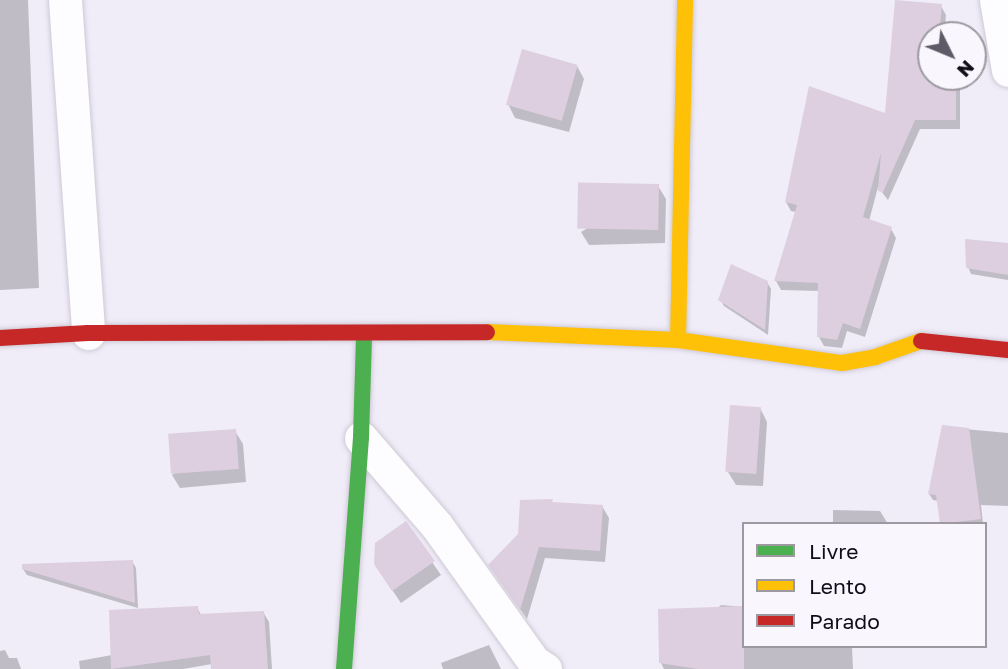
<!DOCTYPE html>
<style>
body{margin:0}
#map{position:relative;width:1008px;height:669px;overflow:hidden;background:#f0ecf8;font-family:"Golos Text",sans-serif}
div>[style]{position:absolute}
.shadow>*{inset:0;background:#0003}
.building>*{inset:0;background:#ddcfe0;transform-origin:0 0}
.roads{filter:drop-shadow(0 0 2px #cecad5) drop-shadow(0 0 2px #cecad5)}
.street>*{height:33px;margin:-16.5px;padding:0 16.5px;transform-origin:16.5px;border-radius:16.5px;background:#fdfcfe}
.fast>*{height:16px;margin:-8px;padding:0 8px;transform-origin:8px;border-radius:8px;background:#4caf50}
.slow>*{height:16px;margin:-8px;padding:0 8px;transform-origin:8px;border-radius:8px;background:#ffc107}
.jam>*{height:16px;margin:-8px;padding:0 8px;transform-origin:8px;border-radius:8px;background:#c62828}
span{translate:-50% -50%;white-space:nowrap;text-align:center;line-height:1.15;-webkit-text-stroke:5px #f9f7fd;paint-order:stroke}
.legend{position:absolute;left:742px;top:522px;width:245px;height:126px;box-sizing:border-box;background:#f9f7fd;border:2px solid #9c99a1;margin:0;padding:9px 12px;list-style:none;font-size:21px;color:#110d17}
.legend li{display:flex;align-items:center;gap:14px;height:35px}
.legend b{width:35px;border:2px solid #9c99a1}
.north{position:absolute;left:917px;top:21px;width:70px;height:70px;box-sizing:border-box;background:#f9f7fd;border:2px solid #9c99a1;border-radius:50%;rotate:133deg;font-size:19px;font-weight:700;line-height:28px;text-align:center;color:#110d17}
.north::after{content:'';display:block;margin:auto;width:24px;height:32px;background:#5f5b66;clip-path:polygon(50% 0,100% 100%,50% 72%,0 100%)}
</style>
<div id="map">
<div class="shadow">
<div style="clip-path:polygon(0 0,28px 0,39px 288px,0 290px)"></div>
<div style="clip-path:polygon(941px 6px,946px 15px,944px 35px,931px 35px,931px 77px,955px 78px,960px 86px,960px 129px,920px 129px,888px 200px,878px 187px,869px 221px,891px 229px,896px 238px,865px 337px,847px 331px,842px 348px,824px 346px,819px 337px,820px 291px,781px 290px,776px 281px,796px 212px,791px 211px,786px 202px,887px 116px)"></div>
<div style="clip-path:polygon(577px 66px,584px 79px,569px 132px,515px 118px,508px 104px)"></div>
<div style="clip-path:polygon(658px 186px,666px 199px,665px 243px,589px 245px,581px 232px)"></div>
<div style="clip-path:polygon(1008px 245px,1008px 280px,971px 274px,968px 267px)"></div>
<div style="clip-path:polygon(767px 282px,771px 289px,768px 335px,724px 306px,720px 299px)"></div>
<div style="clip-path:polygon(760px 408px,767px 422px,763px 486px,736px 485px,728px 472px)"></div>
<div style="clip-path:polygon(943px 427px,1008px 433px,1008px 506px,981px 505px,983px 524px,941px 523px,938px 501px,933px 500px,929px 494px)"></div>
<div style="clip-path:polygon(235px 431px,243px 444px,246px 482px,180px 488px,172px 475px)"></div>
<div style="clip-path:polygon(602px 506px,609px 518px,605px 562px,545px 558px,527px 619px,497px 577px,520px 535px)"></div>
<div style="clip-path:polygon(833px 510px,880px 511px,888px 524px,833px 524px)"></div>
<div style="clip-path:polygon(406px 524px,441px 575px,401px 603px,384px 578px)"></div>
<div style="clip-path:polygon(132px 561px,136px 568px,138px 608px,27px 575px,23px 569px)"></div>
<div style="clip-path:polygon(721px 605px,744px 607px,744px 646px,852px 646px,853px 669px,664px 669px,661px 663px)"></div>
<div style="clip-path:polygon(197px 608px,202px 616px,263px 612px,269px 622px,272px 669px,213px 669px,212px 664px,183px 669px,80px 669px,79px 661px,112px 655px)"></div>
<div style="clip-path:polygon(489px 645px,501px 669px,443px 669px,441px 663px)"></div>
<div style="clip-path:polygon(5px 650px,9px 658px,17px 658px,21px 669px,0 669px,0 651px)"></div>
</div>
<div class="building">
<div style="clip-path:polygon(895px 0,942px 4px,939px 35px,931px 35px,931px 77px,956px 77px,956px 120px,915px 120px,883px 192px,878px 191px,881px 153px,863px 217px,892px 227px,860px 329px,843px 323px,837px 340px,817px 337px,818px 283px,774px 281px,797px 205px,785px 202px,809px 86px,885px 113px)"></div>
<div style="left:522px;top:49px;width:58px;height:58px;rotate:16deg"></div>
<div style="left:659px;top:184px;width:46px;height:81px;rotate:91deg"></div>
<div style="clip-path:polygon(965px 239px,1008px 243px,1008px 275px,966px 268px)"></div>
<div style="clip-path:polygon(731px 264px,768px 281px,765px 330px,718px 300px)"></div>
<div style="left:730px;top:405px;width:31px;height:67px;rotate:4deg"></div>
<div style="clip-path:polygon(942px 425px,969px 428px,981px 519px,940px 524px,936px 495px,928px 494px)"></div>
<div style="left:236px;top:429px;width:40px;height:68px;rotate:86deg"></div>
<div style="clip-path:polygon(553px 499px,552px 502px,603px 505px,600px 551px,539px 547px,520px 610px,488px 565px,518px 534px,520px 500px)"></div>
<div style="clip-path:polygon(406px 521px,435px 561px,392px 591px,374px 564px,375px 543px)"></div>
<div style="clip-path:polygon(133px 560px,135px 603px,22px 569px,22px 564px)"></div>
<div style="clip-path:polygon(198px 606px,199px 614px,264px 611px,268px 669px,211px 669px,210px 655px,111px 669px,109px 610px)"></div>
<div style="clip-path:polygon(744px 606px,744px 669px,698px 669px,659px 663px,658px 609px)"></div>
</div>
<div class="roads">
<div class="street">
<div style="left:65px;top:0;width:334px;rotate:86deg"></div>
<div style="left:996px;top:0;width:71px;rotate:80.3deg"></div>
<div style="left:361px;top:438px;width:116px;rotate:49.2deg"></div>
<div style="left:437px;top:526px;width:167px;rotate:54.5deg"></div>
<div style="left:534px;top:662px;width:13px;rotate:32deg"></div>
</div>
<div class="fast">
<div style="left:344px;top:669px;width:232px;rotate:-85.8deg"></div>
<div style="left:361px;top:438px;width:104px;rotate:-88.3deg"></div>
</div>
<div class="slow">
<div style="left:487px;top:332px;width:191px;rotate:2.4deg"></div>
<div style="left:678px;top:340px;width:166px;rotate:8deg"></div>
<div style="left:842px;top:363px;width:34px;rotate:-10deg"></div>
<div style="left:875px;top:357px;width:49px;rotate:-19.2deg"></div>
<div style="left:678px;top:340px;width:340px;rotate:-88.8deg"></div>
</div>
<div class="jam">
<div style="left:0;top:338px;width:88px;rotate:-3.3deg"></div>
<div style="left:88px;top:333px;width:399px;rotate:-0.1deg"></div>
<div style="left:921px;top:341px;width:87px;rotate:5.9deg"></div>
</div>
</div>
<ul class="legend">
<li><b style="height:9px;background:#4caf50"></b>Livre</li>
<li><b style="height:9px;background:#ffc107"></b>Lento</li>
<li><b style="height:9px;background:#c62828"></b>Parado</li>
</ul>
<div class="north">N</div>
</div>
